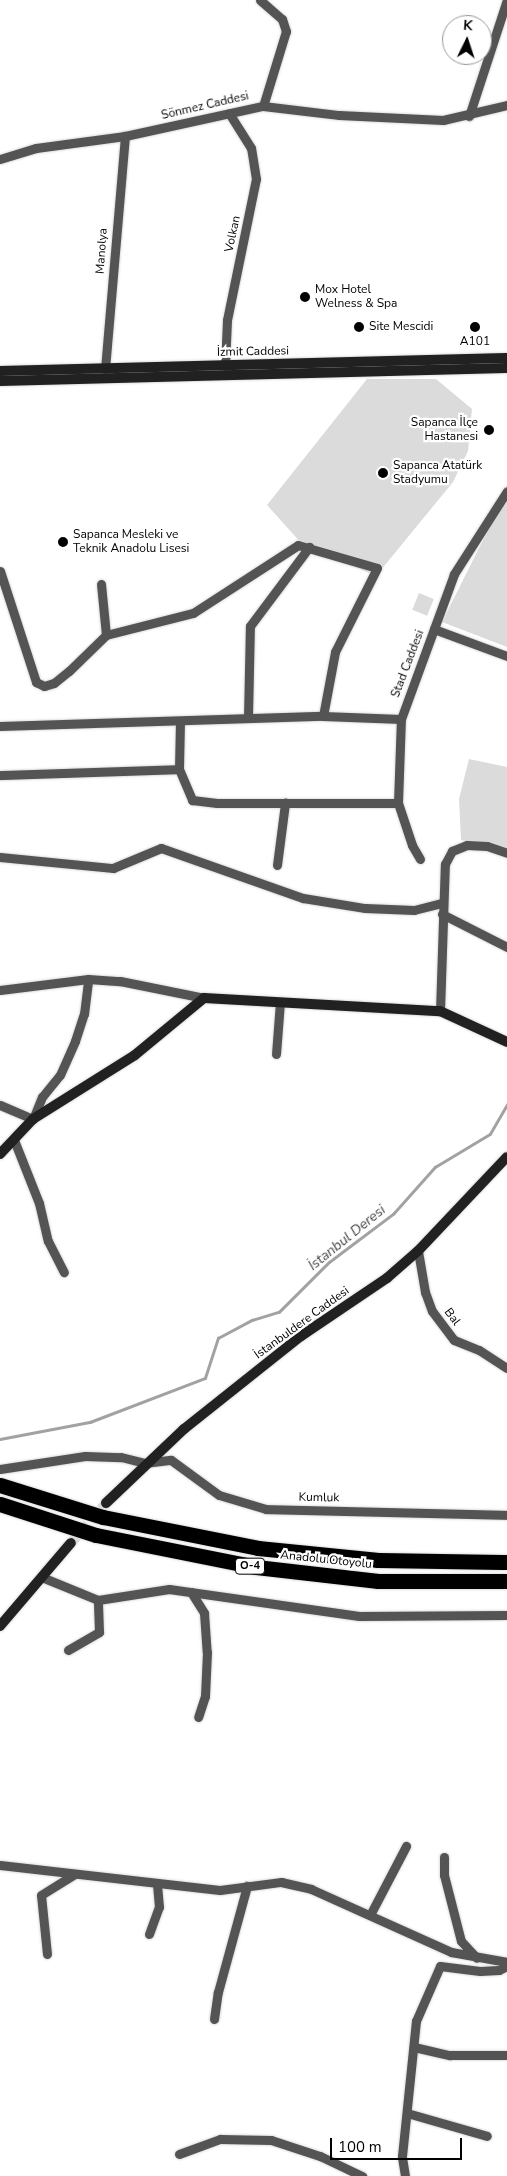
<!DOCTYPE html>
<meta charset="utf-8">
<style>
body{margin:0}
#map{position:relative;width:507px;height:2176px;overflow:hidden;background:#fff;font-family:"Nunito Sans",sans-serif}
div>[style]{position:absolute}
.green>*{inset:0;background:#dbdbdb;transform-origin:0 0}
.stream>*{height:2.5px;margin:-1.25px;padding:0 1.25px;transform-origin:1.25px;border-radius:1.25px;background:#a2a2a2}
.secondary-tunnel>*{height:10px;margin-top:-5px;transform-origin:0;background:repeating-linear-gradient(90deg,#d9d9d9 0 10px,transparent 0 15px)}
.roads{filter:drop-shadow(0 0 1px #dbdbdb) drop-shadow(0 0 1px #dbdbdb)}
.street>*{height:9px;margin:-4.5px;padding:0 4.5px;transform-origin:4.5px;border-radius:4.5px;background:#545454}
.secondary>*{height:10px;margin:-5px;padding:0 5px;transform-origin:5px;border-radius:5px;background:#212121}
.highway>*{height:15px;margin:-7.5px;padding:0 7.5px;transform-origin:7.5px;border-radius:7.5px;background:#000}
.dots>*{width:14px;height:14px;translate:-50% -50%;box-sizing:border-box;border:2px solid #fff;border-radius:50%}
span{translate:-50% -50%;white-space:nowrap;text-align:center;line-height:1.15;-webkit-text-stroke:4.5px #fff;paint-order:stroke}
.shield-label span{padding:1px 4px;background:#fff;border:1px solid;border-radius:4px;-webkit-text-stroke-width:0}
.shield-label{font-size:11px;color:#000;font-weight:700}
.street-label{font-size:12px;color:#000}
.poi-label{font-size:12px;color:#000}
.left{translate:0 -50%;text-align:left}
.right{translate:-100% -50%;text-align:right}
.water-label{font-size:14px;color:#434343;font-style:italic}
.north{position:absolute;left:442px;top:15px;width:50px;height:50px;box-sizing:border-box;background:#fff;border:1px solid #999;border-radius:50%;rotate:4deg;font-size:14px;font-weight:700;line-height:20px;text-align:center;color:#000}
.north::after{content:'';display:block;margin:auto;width:18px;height:22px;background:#000;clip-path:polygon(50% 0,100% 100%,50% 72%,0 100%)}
.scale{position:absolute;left:330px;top:2138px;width:132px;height:22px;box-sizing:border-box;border:2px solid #000;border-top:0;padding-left:6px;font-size:15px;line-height:18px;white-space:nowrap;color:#000;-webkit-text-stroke:4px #fff;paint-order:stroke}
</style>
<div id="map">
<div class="green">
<div style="clip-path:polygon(367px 379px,436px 379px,472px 409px,468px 451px,453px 482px,376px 576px,302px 544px,267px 505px)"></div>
<div style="clip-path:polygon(507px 501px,507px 647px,442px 622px,489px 528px)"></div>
<div style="left:419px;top:593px;width:16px;height:18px;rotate:22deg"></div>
<div style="clip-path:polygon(469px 759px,507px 767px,507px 850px,461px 840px,459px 799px)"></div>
</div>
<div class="stream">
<div style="left:0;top:1439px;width:92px;rotate:-10.7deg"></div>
<div style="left:90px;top:1422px;width:123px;rotate:-20.9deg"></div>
<div style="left:205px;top:1378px;width:42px;rotate:-72deg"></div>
<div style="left:218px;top:1338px;width:38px;rotate:-28deg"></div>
<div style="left:252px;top:1320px;width:28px;rotate:-17deg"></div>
<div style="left:279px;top:1312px;width:71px;rotate:-45deg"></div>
<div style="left:329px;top:1262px;width:80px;rotate:-36.9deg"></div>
<div style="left:393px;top:1214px;width:63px;rotate:-48.2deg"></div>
<div style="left:435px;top:1167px;width:64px;rotate:-31deg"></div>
<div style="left:490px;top:1134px;width:34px;rotate:-60deg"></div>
</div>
<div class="secondary-tunnel">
<div style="left:71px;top:1543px;width:53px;rotate:-48.8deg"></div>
</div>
<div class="roads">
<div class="street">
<div style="left:260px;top:0;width:29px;rotate:41deg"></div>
<div style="left:282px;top:19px;width:13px;rotate:72deg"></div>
<div style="left:286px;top:31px;width:78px;rotate:107deg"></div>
<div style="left:469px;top:116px;width:122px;rotate:-71.9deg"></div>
<div style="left:0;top:159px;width:38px;rotate:-17deg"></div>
<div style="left:36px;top:148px;width:90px;rotate:-7.7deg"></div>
<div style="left:125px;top:136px;width:141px;rotate:-12.3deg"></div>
<div style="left:263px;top:106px;width:77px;rotate:6.8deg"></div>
<div style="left:339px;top:115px;width:104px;rotate:2.8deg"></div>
<div style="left:443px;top:120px;width:66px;rotate:-13.2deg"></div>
<div style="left:225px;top:366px;width:46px;rotate:-87.5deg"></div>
<div style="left:227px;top:320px;width:144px;rotate:-78.4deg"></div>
<div style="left:256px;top:179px;width:31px;rotate:-99deg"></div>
<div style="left:251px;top:148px;width:41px;rotate:-122.2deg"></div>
<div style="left:105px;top:369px;width:234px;rotate:-85.1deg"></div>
<div style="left:0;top:571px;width:117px;rotate:72deg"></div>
<div style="left:36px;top:682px;width:9px;rotate:27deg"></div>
<div style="left:44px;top:686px;width:10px;rotate:-17deg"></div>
<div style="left:54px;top:683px;width:19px;rotate:-39deg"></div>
<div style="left:69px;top:671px;width:52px;rotate:-44.2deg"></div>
<div style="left:106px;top:635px;width:90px;rotate:-14.2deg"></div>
<div style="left:193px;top:613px;width:125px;rotate:-32.9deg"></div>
<div style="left:298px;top:545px;width:82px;rotate:16.2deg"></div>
<div style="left:377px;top:568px;width:94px;rotate:116.6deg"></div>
<div style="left:335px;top:652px;width:65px;rotate:100.6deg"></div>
<div style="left:101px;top:584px;width:51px;rotate:84.4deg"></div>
<div style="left:434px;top:629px;width:78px;rotate:20.3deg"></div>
<div style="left:248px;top:718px;width:92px;rotate:-88.8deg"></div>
<div style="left:250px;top:626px;width:99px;rotate:-53.2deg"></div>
<div style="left:180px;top:721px;width:48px;rotate:91.2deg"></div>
<div style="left:179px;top:769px;width:34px;rotate:67deg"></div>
<div style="left:192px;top:800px;width:25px;rotate:7deg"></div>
<div style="left:217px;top:803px;width:181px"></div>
<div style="left:0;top:726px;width:323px;rotate:-1.8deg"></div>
<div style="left:323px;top:716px;width:78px;rotate:2.2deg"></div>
<div style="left:0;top:775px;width:179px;rotate:-1.9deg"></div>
<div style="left:0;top:857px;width:114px;rotate:5.6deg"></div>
<div style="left:113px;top:868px;width:52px;rotate:-22.6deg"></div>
<div style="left:161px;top:848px;width:151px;rotate:19.4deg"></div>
<div style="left:303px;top:898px;width:63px;rotate:9.2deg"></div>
<div style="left:365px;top:908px;width:49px;rotate:2.3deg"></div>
<div style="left:414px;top:910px;width:29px;rotate:-14deg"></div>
<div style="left:420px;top:859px;width:16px;rotate:-120deg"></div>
<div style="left:412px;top:845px;width:44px;rotate:-108.4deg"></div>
<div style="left:398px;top:803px;width:84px;rotate:-88deg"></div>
<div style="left:401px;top:719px;width:154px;rotate:-69.9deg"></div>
<div style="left:454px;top:574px;width:98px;rotate:-57.4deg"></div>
<div style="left:277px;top:865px;width:63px;rotate:-82.6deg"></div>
<div style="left:442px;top:914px;width:73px;rotate:26.9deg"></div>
<div style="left:0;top:990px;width:89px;rotate:-7.1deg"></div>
<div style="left:88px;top:979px;width:32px;rotate:4deg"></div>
<div style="left:120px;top:981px;width:86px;rotate:11.4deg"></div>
<div style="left:440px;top:1011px;width:147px;rotate:-88.1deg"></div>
<div style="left:445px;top:864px;width:15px;rotate:-62deg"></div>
<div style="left:452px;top:851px;width:16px;rotate:-22deg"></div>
<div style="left:467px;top:845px;width:20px;rotate:3deg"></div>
<div style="left:487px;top:846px;width:21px;rotate:19deg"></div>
<div style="left:276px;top:1054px;width:52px;rotate:-85.6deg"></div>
<div style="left:0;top:1105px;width:36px;rotate:23deg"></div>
<div style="left:33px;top:1119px;width:24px;rotate:-68deg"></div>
<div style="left:42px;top:1097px;width:28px;rotate:-51deg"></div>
<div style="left:60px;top:1075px;width:37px;rotate:-66deg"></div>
<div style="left:75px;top:1041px;width:28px;rotate:-72deg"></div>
<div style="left:84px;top:1014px;width:35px;rotate:-83deg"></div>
<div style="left:14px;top:1140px;width:68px;rotate:68.4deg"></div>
<div style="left:39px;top:1203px;width:39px;rotate:77deg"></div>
<div style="left:48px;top:1241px;width:35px;rotate:63deg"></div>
<div style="left:418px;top:1251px;width:42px;rotate:80.3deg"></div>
<div style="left:425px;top:1292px;width:20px;rotate:70deg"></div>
<div style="left:432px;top:1311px;width:36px;rotate:53deg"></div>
<div style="left:454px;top:1340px;width:27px;rotate:22deg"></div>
<div style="left:479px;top:1350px;width:33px;rotate:33deg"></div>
<div style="left:0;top:1469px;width:86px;rotate:-8.7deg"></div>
<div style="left:85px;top:1456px;width:36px;rotate:2deg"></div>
<div style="left:121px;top:1457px;width:25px;rotate:14deg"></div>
<div style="left:145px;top:1463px;width:26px;rotate:-7deg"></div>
<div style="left:171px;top:1460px;width:59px;rotate:36.1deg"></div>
<div style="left:219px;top:1495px;width:49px;rotate:16.6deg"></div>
<div style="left:266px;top:1509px;width:241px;rotate:1.4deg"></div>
<div style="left:44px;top:1578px;width:58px;rotate:22.2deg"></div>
<div style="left:98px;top:1600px;width:72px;rotate:-8.8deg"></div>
<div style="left:169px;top:1589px;width:192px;rotate:8.1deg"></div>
<div style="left:359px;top:1616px;width:148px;rotate:-0.4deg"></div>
<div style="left:191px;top:1592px;width:25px;rotate:58deg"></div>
<div style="left:204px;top:1613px;width:39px;rotate:86deg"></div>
<div style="left:207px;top:1652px;width:44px;rotate:92.6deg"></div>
<div style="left:205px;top:1696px;width:22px;rotate:108deg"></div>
<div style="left:68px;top:1650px;width:36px;rotate:-30deg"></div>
<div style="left:99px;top:1632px;width:32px;rotate:-92deg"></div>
<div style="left:444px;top:1857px;width:18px;rotate:90deg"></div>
<div style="left:444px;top:1875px;width:68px;rotate:75.6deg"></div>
<div style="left:461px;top:1941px;width:23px;rotate:47deg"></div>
<div style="left:0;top:1865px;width:221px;rotate:6.5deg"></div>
<div style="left:220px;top:1890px;width:62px;rotate:-7.5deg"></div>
<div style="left:281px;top:1882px;width:31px;rotate:13deg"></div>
<div style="left:311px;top:1889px;width:154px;rotate:24.2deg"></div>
<div style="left:451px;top:1952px;width:57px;rotate:10.1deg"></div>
<div style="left:370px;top:1915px;width:78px;rotate:-62.4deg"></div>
<div style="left:149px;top:1934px;width:29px;rotate:-70deg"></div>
<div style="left:159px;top:1907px;width:24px;rotate:-95deg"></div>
<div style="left:47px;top:1954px;width:59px;rotate:-95.8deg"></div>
<div style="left:41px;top:1895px;width:39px;rotate:-32deg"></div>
<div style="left:214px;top:2019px;width:27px;rotate:-82deg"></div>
<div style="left:218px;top:1992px;width:110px;rotate:-74.7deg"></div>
<div style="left:414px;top:2047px;width:37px;rotate:13deg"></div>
<div style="left:450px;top:2055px;width:57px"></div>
<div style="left:407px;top:2113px;width:83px;rotate:16deg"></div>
<div style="left:179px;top:2154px;width:44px;rotate:-20.1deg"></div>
<div style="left:220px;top:2139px;width:51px;rotate:1.1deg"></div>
<div style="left:271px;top:2140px;width:52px;rotate:18.1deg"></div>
<div style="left:320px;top:2156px;width:47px;rotate:25.5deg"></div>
<div style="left:405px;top:2176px;width:20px;rotate:-99deg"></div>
<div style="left:402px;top:2156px;width:136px;rotate:-84.1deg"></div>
<div style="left:416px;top:2021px;width:60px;rotate:-66.4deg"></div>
<div style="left:440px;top:1966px;width:40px;rotate:7.1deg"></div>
<div style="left:480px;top:1971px;width:19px;rotate:-3deg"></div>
<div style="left:499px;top:1970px;width:9px;rotate:-27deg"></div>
</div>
<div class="secondary">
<div style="left:0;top:371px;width:507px;rotate:-1.47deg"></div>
<div style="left:0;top:381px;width:507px;rotate:-1.47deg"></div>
<div style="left:0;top:1154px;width:48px;rotate:-46.7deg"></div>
<div style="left:33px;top:1119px;width:120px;rotate:-32.1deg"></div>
<div style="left:135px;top:1055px;width:89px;rotate:-39.6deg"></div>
<div style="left:204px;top:998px;width:236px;rotate:3.2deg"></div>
<div style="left:440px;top:1011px;width:74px;rotate:24.8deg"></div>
<div style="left:106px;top:1503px;width:108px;rotate:-43.5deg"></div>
<div style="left:184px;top:1429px;width:149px;rotate:-38.5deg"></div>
<div style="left:301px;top:1336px;width:104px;rotate:-34deg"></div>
<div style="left:387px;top:1278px;width:41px;rotate:-41.1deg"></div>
<div style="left:418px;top:1251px;width:129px;rotate:-46.6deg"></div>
<div style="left:0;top:1626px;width:109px;rotate:-49.5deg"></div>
</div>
<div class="highway">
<div style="left:0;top:1485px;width:108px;rotate:17.3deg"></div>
<div style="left:103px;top:1517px;width:158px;rotate:11.3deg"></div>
<div style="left:258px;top:1548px;width:121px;rotate:5.7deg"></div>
<div style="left:378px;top:1560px;width:129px;rotate:0.9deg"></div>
<div style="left:0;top:1504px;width:101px;rotate:17.9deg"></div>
<div style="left:96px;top:1535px;width:163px;rotate:11.3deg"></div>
<div style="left:256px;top:1567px;width:123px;rotate:6.5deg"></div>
<div style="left:378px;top:1581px;width:129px"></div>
</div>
</div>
<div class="dots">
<div style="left:305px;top:297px;background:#000"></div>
<div style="left:359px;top:327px;background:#000"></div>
<div style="left:475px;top:327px;background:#000"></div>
<div style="left:489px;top:430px;background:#000"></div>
<div style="left:383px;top:473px;background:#000"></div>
<div style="left:63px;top:542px;background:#000"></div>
</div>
<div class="shield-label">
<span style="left:250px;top:1566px">O-4</span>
</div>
<div class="street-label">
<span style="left:205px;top:106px;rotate:-13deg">Sönmez Caddesi</span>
<span style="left:233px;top:234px;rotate:-78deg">Volkan</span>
<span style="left:102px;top:251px;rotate:-86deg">Manolya</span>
<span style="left:253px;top:352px;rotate:-1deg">İzmit Caddesi</span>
<span style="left:408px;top:664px;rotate:-69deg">Stad Caddesi</span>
<span style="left:452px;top:1317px;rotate:53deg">Bal</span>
<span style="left:302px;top:1323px;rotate:-36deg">İstanbuldere Caddesi</span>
<span style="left:319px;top:1498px;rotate:1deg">Kumluk</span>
<span style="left:326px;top:1560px;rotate:6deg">Anadolu Otoyolu</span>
</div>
<div class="poi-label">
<span class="left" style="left:315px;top:297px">Mox Hotel<br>Welness &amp; Spa</span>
<span class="left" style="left:369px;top:327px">Site Mescidi</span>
<span style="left:475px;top:342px">A101</span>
<span class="right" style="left:478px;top:430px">Sapanca İlçe<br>Hastanesi</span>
<span class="left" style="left:393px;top:473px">Sapanca Atatürk<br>Stadyumu</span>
<span class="left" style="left:73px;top:542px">Sapanca Mesleki ve<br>Teknik Anadolu Lisesi</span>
</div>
<div class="water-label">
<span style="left:347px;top:1238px;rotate:-39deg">İstanbul Deresi</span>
</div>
<div class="north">K</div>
<div class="scale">100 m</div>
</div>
